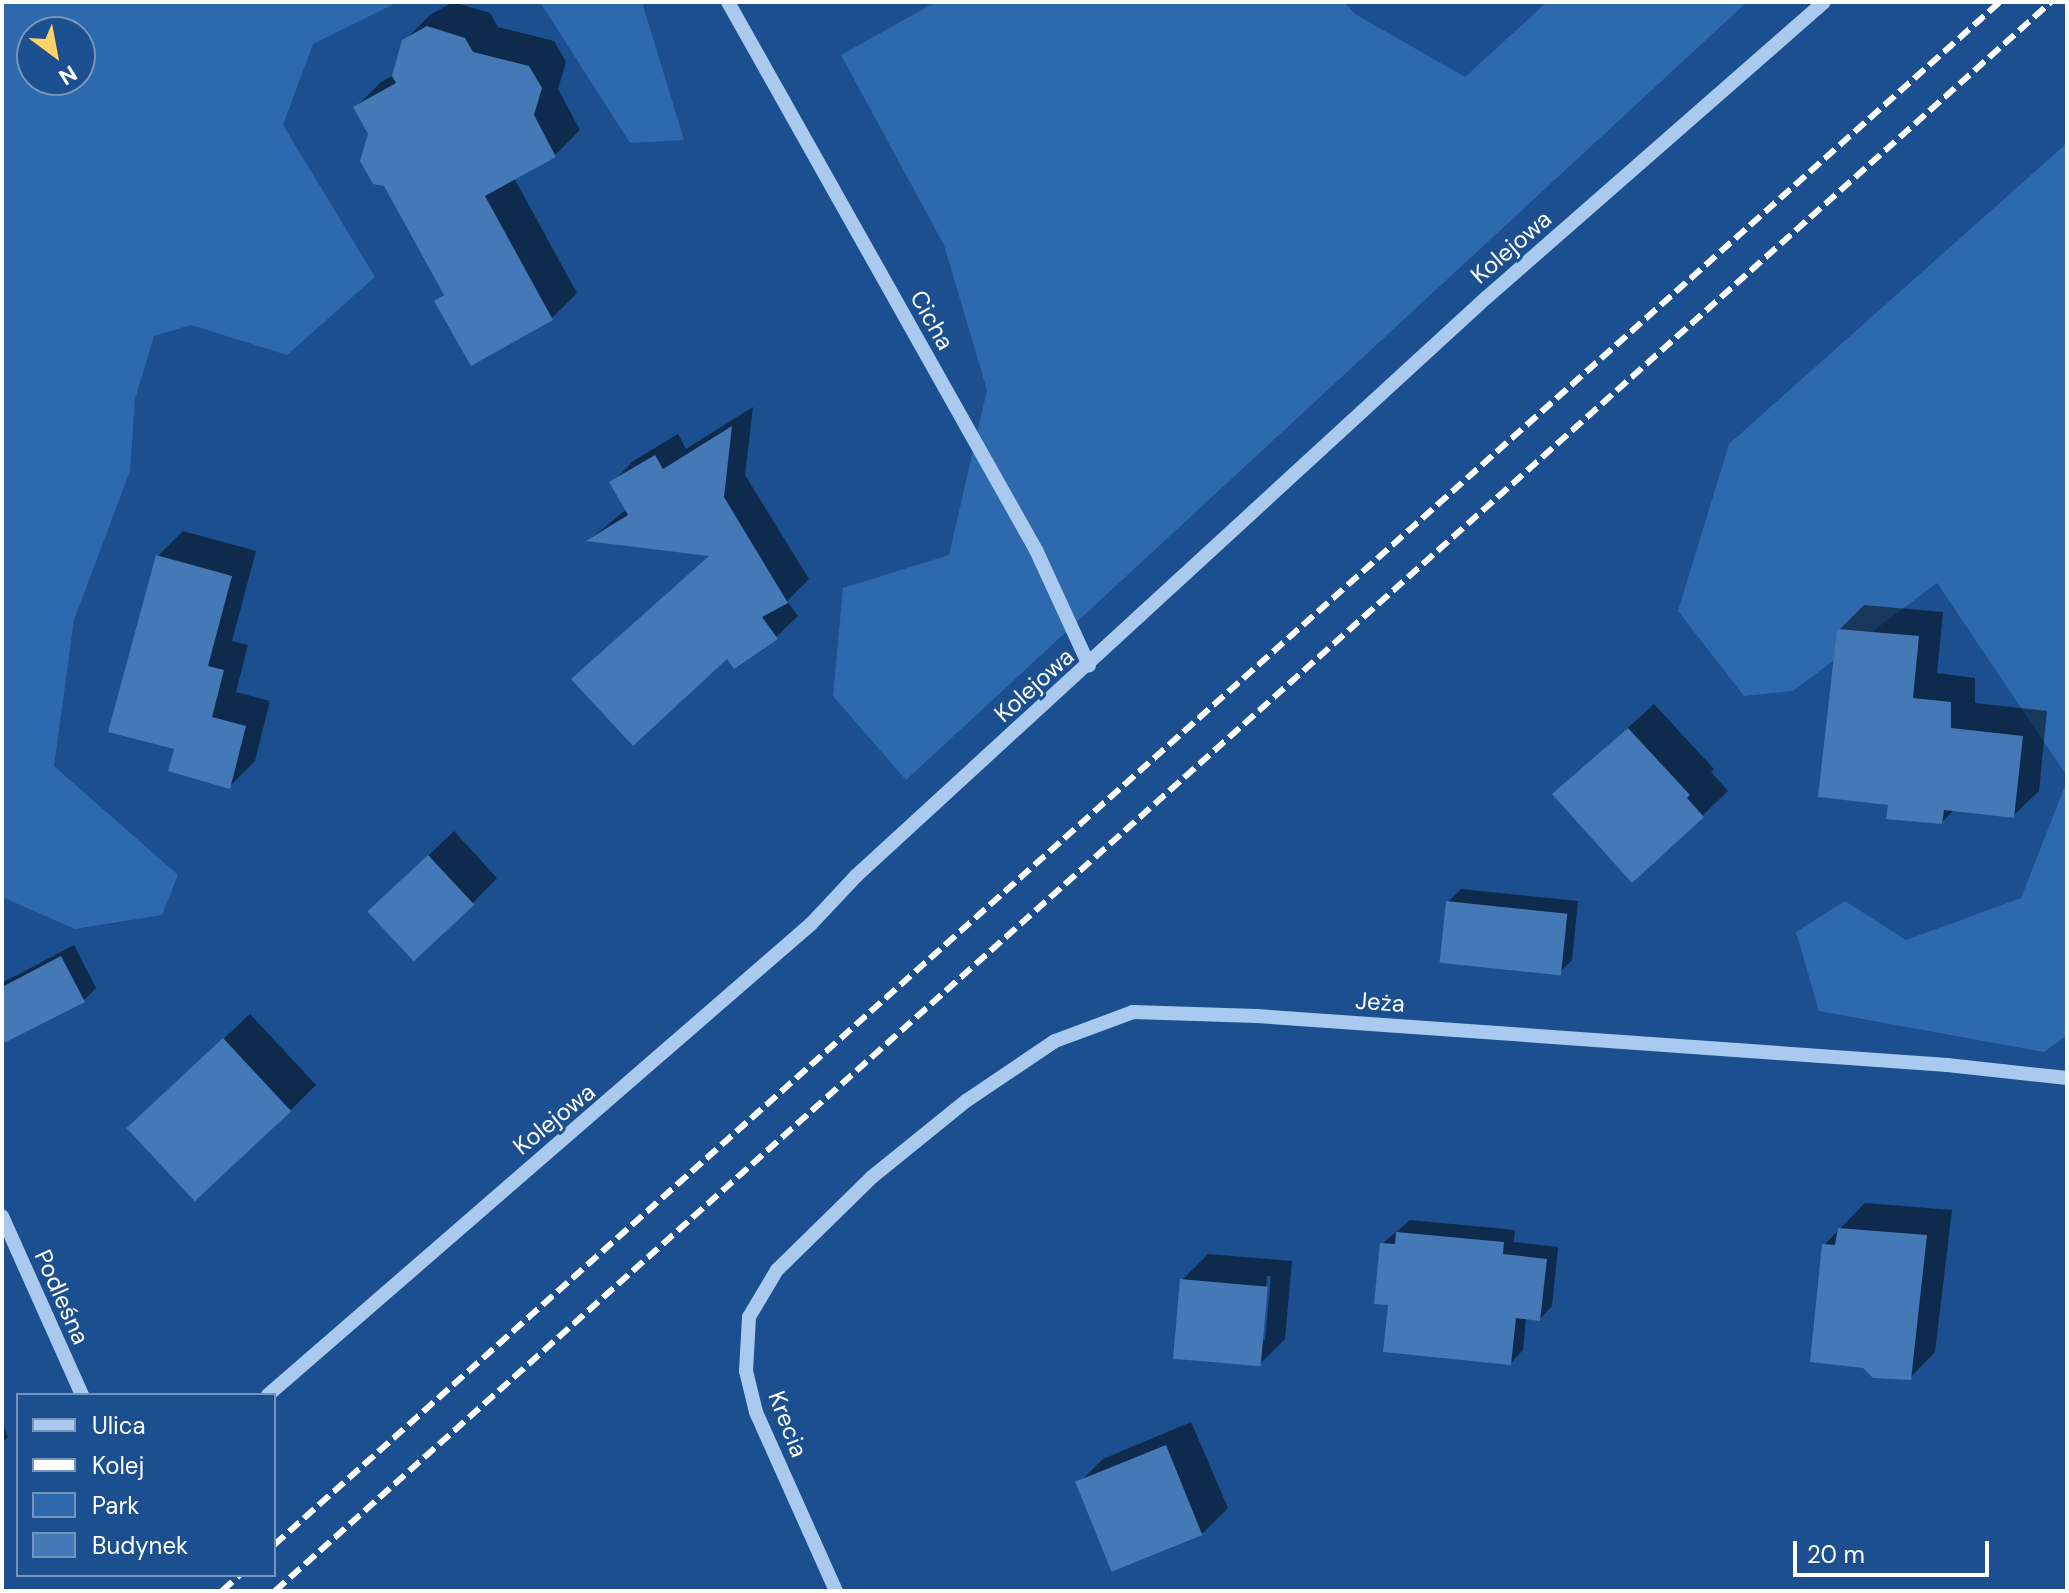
<!DOCTYPE html>
<meta charset="utf-8">
<style>
body{margin:0}
#map{position:relative;width:2069px;height:1593px;overflow:hidden;background:#1b4f8f;font-family:"DM Sans",sans-serif}
div>[style]{position:absolute}
.green>*{inset:0;background:#2e69ad}
.shadow>*{inset:0;background:#0007}
.building>*{inset:0;background:#4478b7;transform-origin:0 0}
.minor>*{height:14px;margin:-7px;padding:0 7px;transform-origin:7px;border-radius:7px;background:#a9c9ee}
.rail>*{height:6px;margin-top:-3px;transform-origin:0;background:repeating-linear-gradient(90deg,#fff 0 14px,transparent 0 20px)}
span{translate:-50% -50%;white-space:nowrap;text-align:center;line-height:1.15;-webkit-text-stroke:6px #1b4f8f;paint-order:stroke}
.street-label{font-size:24px;color:#fff}
.frame{position:absolute;inset:0;border:4px solid #fff;pointer-events:none}
.legend{position:absolute;left:16px;top:1393px;width:260px;height:184px;box-sizing:border-box;background:#1b4f8f;border:2px solid #7695bc;margin:0;padding:10px 14px;list-style:none;font-size:24px;color:#fff}
.legend li{display:flex;align-items:center;gap:16px;height:40px}
.legend b{width:40px;border:2px solid #7695bc}
.north{position:absolute;left:16px;top:16px;width:80px;height:80px;box-sizing:border-box;background:#1b4f8f;border:2px solid #7695bc;border-radius:50%;rotate:148deg;font-size:22px;font-weight:700;line-height:32px;text-align:center;color:#fff}
.north::after{content:'';display:block;margin:auto;width:28px;height:36px;background:#ffd166;clip-path:polygon(50% 0,100% 100%,50% 72%,0 100%)}
.scale{position:absolute;left:1793px;top:1541px;width:196px;height:36px;box-sizing:border-box;border:4px solid #fff;border-top:0;padding-left:10px;font-size:24px;line-height:28px;white-space:nowrap;color:#fff;-webkit-text-stroke:6px #1b4f8f;paint-order:stroke}
</style>
<div id="map">
<div class="green">
<div style="clip-path:polygon(evenodd,2px 2px,398px 2px,313px 44px,283px 125px,375px 277px,287px 355px,191px 325px,154px 336px,135px 399px,130px 471px,74px 620px,54px 766px,178px 875px,162px 915px,75px 929px,2px 897px,2px 2px,80px 32px,80px 80px,32px 80px,32px 32px,80px 32px)"></div>
<div style="clip-path:polygon(540px 2px,642px 2px,684px 140px,630px 143px)"></div>
<div style="clip-path:polygon(936px 2px,1344px 2px,1355px 14px,1465px 77px,1547px 2px,1747px 2px,906px 780px,833px 696px,843px 588px,949px 555px,987px 390px,944px 245px,841px 55px)"></div>
<div style="clip-path:polygon(2067px 143px,2067px 776px,1937px 583px,1793px 691px,1744px 696px,1678px 611px,1729px 444px)"></div>
<div style="clip-path:polygon(2067px 781px,2067px 1035px,2044px 1052px,1819px 1011px,1796px 932px,1845px 901px,1906px 940px,2021px 898px)"></div>
</div>
<div class="shadow">
<div style="clip-path:polygon(453px 2px,490px 13px,498px 27px,554px 41px,566px 62px,558px 89px,580px 130px,555px 155px,514px 178px,577px 293px,552px 318px,471px 364px,437px 302px,445px 293px,356px 107px,381px 82px,394px 75px,404px 41px,430px 15px)"></div>
<div style="clip-path:polygon(753px 407px,745px 475px,809px 579px,787px 601px,798px 616px,776px 637px,711px 554px,590px 539px,627px 509px,612px 483px,633px 461px,678px 434px,686px 449px)"></div>
<div style="clip-path:polygon(183px 531px,256px 551px,232px 641px,248px 645px,236px 692px,270px 701px,255px 761px,230px 786px,177px 748px,158px 556px)"></div>
<div style="clip-path:polygon(1864px 605px,1943px 612px,1937px 673px,1975px 678px,1975px 703px,2047px 711px,2039px 791px,2013px 816px,1955px 809px,1942px 822px,1890px 804px,1839px 630px)"></div>
<div style="clip-path:polygon(1654px 704px,1714px 769px,1711px 772px,1728px 791px,1702px 816px,1555px 794px)"></div>
<div style="clip-path:polygon(454px 831px,497px 878px,472px 904px,396px 886px)"></div>
<div style="clip-path:polygon(1461px 889px,1578px 901px,1572px 960px,1560px 972px,1448px 902px)"></div>
<div style="clip-path:polygon(74px 945px,96px 988px,84px 1000px,2px 1042px,2px 983px)"></div>
<div style="clip-path:polygon(250px 1014px,316px 1085px,291px 1110px,155px 1103px)"></div>
<div style="clip-path:polygon(1865px 1203px,1952px 1210px,1935px 1352px,1910px 1378px,1824px 1245px)"></div>
<div style="clip-path:polygon(1410px 1220px,1515px 1230px,1514px 1242px,1558px 1247px,1552px 1306px,1540px 1319px,1526px 1317px,1523px 1350px,1511px 1363px,1390px 1303px,1382px 1244px)"></div>
<div style="clip-path:polygon(evenodd,1208px 1254px,1292px 1261px,1285px 1339px,1259px 1365px,1182px 1280px,1208px 1254px,1267px 1276px,1271px 1276px,1265px 1340px,1261px 1340px,1267px 1276px)"></div>
<div style="clip-path:polygon(1191px 1422px,1228px 1508px,1202px 1534px,1078px 1484px,1103px 1459px)"></div>
<div style="clip-path:polygon(2px 1424px,8px 1437px,2px 1443px)"></div>
</div>
<div class="building">
<div style="clip-path:polygon(427px 26px,465px 38px,473px 52px,529px 66px,542px 88px,534px 115px,556px 157px,485px 196px,553px 320px,471px 366px,434px 301px,444px 295px,384px 186px,373px 184px,360px 161px,368px 134px,353px 107px,396px 83px,392px 76px,402px 40px)"></div>
<div style="clip-path:polygon(732px 426px,724px 497px,788px 603px,762px 617px,778px 639px,734px 669px,727px 659px,633px 746px,571px 679px,709px 556px,586px 541px,628px 515px,609px 482px,655px 455px,663px 469px)"></div>
<div style="clip-path:polygon(156px 555px,232px 576px,208px 666px,224px 670px,212px 717px,246px 726px,230px 789px,168px 771px,174px 749px,108px 732px)"></div>
<div style="clip-path:polygon(1837px 629px,1919px 636px,1913px 698px,1951px 702px,1951px 728px,2023px 736px,2014px 818px,1944px 810px,1942px 824px,1886px 819px,1888px 805px,1818px 797px)"></div>
<div style="clip-path:polygon(1628px 728px,1690px 795px,1687px 798px,1704px 817px,1632px 883px,1552px 794px)"></div>
<div style="left:428px;top:855px;width:68px;height:83px;rotate:47deg"></div>
<div style="left:1446px;top:901px;width:122px;height:62px;rotate:6deg"></div>
<div style="clip-path:polygon(61px 956px,85px 1002px,2px 1044px,2px 987px)"></div>
<div style="left:223px;top:1038px;width:100px;height:132px;rotate:47deg"></div>
<div style="clip-path:polygon(1838px 1228px,1927px 1235px,1911px 1380px,1873px 1378px,1863px 1368px,1810px 1362px,1822px 1244px,1835px 1245px)"></div>
<div style="clip-path:polygon(1396px 1232px,1504px 1242px,1503px 1254px,1547px 1259px,1540px 1321px,1516px 1318px,1511px 1365px,1383px 1352px,1388px 1305px,1374px 1304px,1380px 1243px,1395px 1244px)"></div>
<div style="left:1180px;top:1279px;width:88px;height:80px;rotate:5deg"></div>
<div style="left:1166px;top:1445px;width:97px;height:98px;rotate:68deg"></div>
</div>
<div class="minor">
<div style="left:728px;top:2px;width:629px;rotate:60.66deg"></div>
<div style="left:1036px;top:550px;width:127px;rotate:65.3deg"></div>
<div style="left:2px;top:1216px;width:196px;rotate:65.9deg"></div>
<div style="left:268px;top:1395px;width:719px;rotate:-40.94deg"></div>
<div style="left:811px;top:924px;width:66px;rotate:-46.8deg"></div>
<div style="left:856px;top:876px;width:855px;rotate:-42.54deg"></div>
<div style="left:1486px;top:298px;width:449px;rotate:-41.2deg"></div>
<div style="left:836px;top:1591px;width:196px;rotate:-114.1deg"></div>
<div style="left:756px;top:1412px;width:42px;rotate:-103.7deg"></div>
<div style="left:746px;top:1371px;width:54px;rotate:-86.8deg"></div>
<div style="left:749px;top:1317px;width:55px;rotate:-59.2deg"></div>
<div style="left:777px;top:1270px;width:133px;rotate:-44.4deg"></div>
<div style="left:872px;top:1177px;width:121px;rotate:-39deg"></div>
<div style="left:966px;top:1101px;width:107px;rotate:-34deg"></div>
<div style="left:1055px;top:1041px;width:83px;rotate:-20.4deg"></div>
<div style="left:1133px;top:1012px;width:124px;rotate:1.8deg"></div>
<div style="left:1257px;top:1016px;width:692px;rotate:4.06deg"></div>
<div style="left:1947px;top:1065px;width:121px;rotate:6.2deg"></div>
</div>
<div class="rail">
<div style="left:274px;top:1545px;width:2315px;rotate:-41.8deg"></div>
<div style="left:222px;top:1591px;width:24px;rotate:-42deg"></div>
<div style="left:275px;top:1591px;width:2383px;rotate:-41.82deg"></div>
</div>
<div class="street-label">
<span style="left:1511px;top:247px;rotate:-41deg">Kolejowa</span>
<span style="left:932px;top:320px;rotate:61deg">Cicha</span>
<span style="left:1034px;top:685px;rotate:-42deg">Kolejowa</span>
<span style="left:1380px;top:1002px;rotate:4deg">Jeża</span>
<span style="left:554px;top:1119px;rotate:-39deg">Kolejowa</span>
<span style="left:62px;top:1297px;rotate:66deg">Podleśna</span>
<span style="left:788px;top:1424px;rotate:69deg">Krecia</span>
</div>
<div class="frame"></div>
<ul class="legend">
<li><b style="height:10px;background:#a9c9ee"></b>Ulica</li>
<li><b style="height:10px;background:#fff"></b>Kolej</li>
<li><b style="height:22px;background:#2e69ad"></b>Park</li>
<li><b style="height:22px;background:#4478b7"></b>Budynek</li>
</ul>
<div class="north">N</div>
<div class="scale">20 m</div>
</div>
